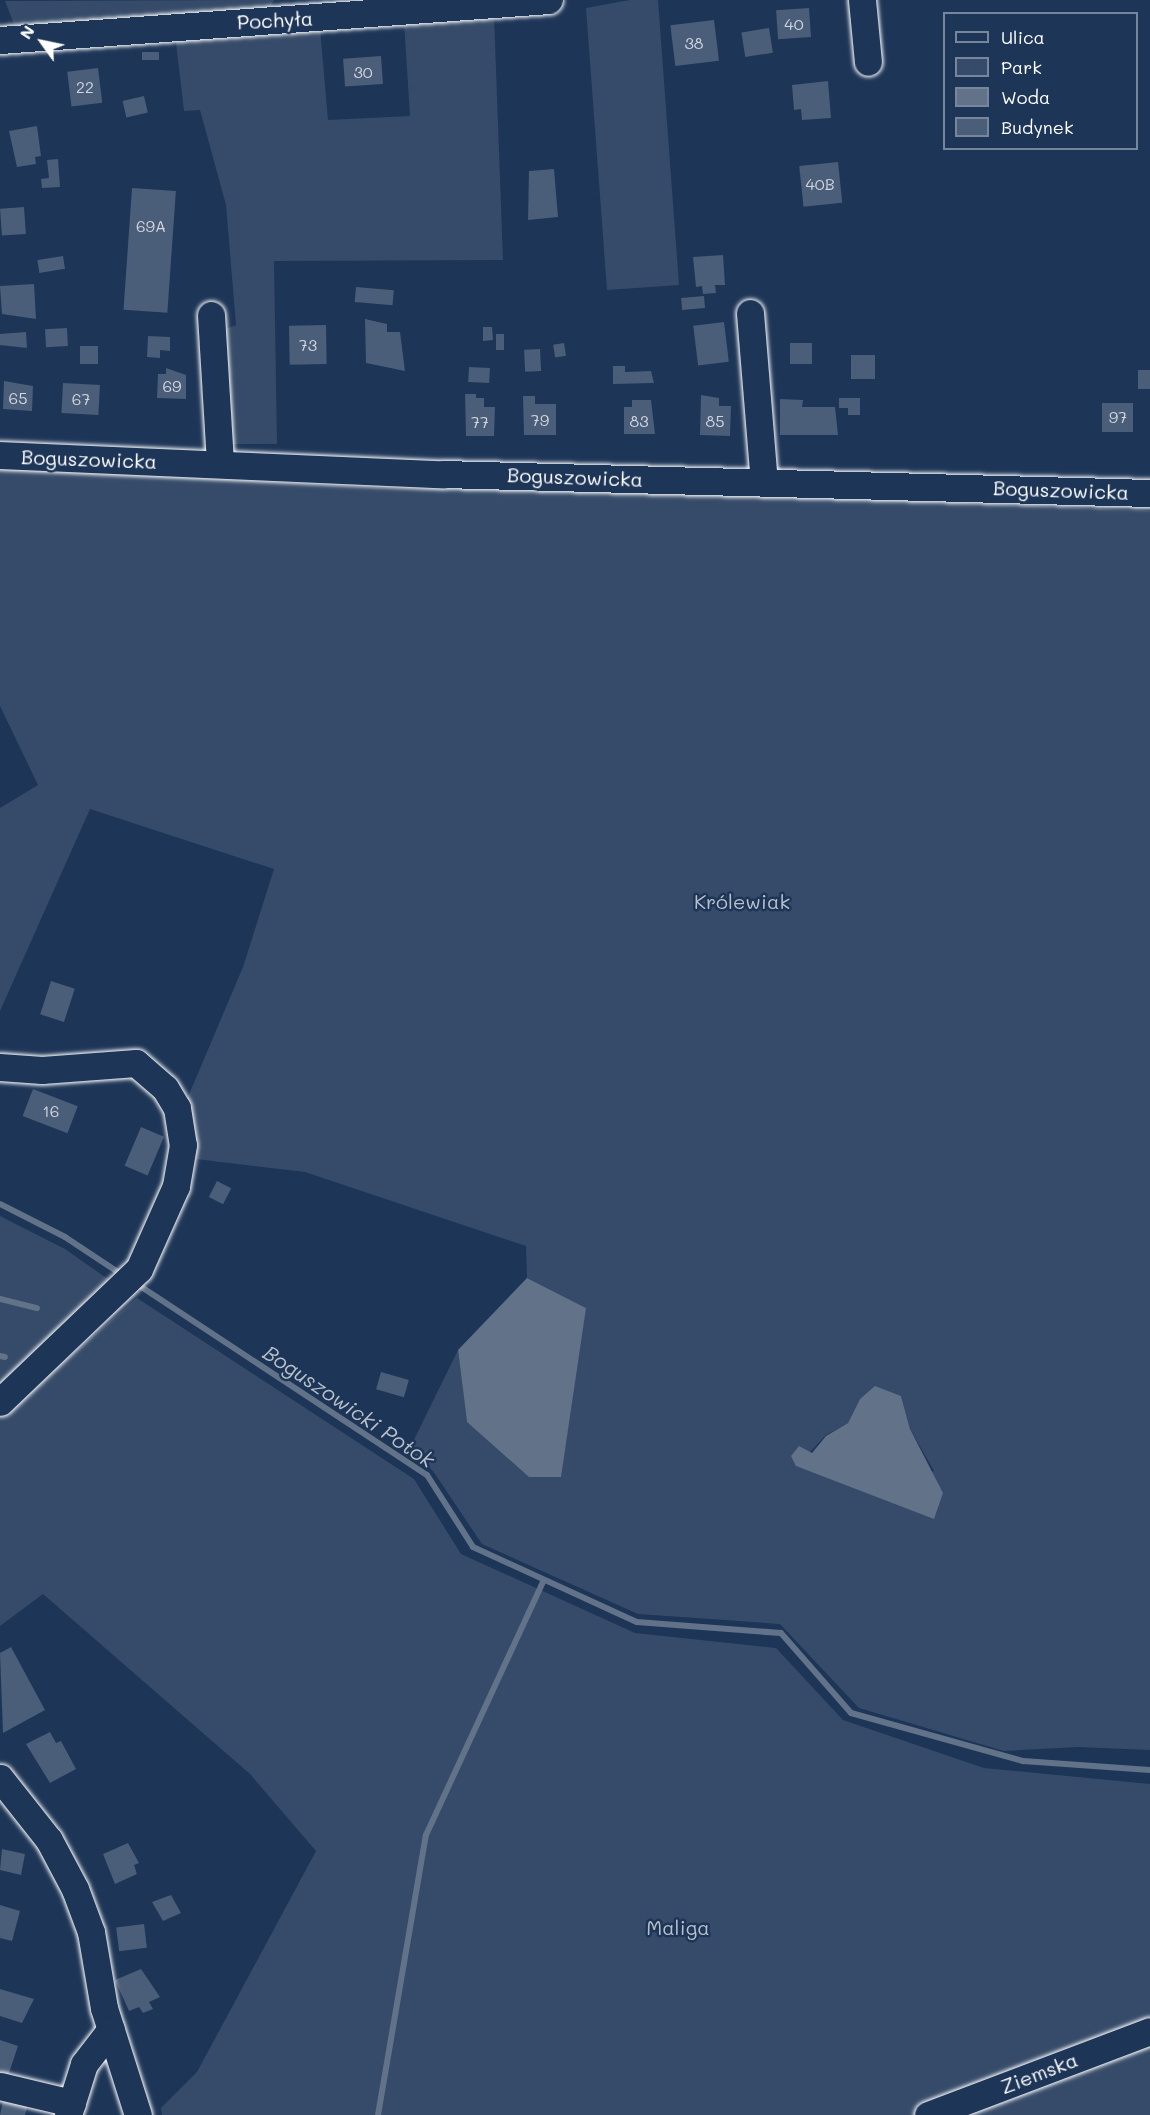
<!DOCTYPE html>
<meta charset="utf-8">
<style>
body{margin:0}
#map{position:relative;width:1150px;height:2115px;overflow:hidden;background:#1d3557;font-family:Mali,sans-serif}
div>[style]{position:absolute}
.green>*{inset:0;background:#364b69}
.water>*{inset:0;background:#617289}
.stream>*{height:6px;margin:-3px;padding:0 3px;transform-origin:3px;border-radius:3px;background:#617289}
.building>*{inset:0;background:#4a5d79;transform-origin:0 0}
.roads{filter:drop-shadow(0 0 2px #fff) drop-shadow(0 0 2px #fff)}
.minor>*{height:27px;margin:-13.5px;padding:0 13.5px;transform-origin:13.5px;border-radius:13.5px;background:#1d3557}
span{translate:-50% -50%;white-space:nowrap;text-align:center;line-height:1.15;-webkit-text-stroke:5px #1d3557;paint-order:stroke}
.number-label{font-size:16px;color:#d2d6de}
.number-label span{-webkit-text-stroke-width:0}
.street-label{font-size:20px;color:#fff}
.park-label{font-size:20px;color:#b9c0ca}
.water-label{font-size:21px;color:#b8c0ca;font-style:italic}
.legend{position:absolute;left:943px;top:12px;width:195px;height:138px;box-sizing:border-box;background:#1d3557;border:2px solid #77869a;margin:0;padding:8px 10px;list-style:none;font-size:18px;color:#fff}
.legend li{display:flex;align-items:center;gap:12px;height:30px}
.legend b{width:30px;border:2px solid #77869a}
.north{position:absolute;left:12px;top:12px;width:60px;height:60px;-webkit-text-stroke:4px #1d3557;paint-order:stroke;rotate:303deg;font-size:16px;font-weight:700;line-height:24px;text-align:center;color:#fff}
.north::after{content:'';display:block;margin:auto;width:21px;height:27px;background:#fff;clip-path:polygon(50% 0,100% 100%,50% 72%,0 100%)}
</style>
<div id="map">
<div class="green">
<div style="clip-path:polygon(274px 0,269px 9px,15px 27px,5px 1px)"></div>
<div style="clip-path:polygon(630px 0,658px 0,679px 285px,607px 290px,586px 8px)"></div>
<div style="clip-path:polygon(494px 15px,503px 260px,274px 261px,277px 444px,233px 444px,223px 330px,236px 325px,226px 205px,200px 110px,184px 111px,175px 34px,320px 28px,328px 120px,410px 116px,404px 22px)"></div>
<div style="clip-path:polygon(evenodd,0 467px,380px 488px,746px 494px,1150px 511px,1150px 1750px,1078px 1747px,1004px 1751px,859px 1708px,780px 1624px,638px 1614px,482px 1544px,433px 1471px,408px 1452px,458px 1350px,467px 1422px,586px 1308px,527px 1278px,526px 1246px,305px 1172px,196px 1159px,182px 1111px,243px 967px,274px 869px,90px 809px,0 1011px,0 808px,38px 785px,0 706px,0 467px,901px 1396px,910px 1429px,934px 1471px,864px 1490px,797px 1466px,826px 1435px,848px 1423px,860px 1399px,901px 1396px)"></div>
<div style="clip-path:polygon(0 1216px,65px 1249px,115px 1284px,0 1384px)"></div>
<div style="clip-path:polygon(137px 1298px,414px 1479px,461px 1554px,635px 1633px,776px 1648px,843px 1720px,984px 1768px,1150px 1784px,1150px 2115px,162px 2115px,161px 2108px,197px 2072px,316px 1851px,250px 1774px,43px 1594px,0 1626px,0 1417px)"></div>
</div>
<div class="water">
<div style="clip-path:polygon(527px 1278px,586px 1308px,561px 1477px,529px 1477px,467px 1422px,458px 1350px)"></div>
<div style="clip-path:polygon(875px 1386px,901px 1396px,910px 1429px,943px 1493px,934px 1519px,796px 1466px,791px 1456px,799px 1446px,812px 1453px,826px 1436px,848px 1423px,860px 1399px)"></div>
</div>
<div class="stream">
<div style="left:0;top:1204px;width:73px;rotate:26.9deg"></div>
<div style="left:65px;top:1237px;width:67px;rotate:33.5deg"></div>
<div style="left:140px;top:1286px;width:344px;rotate:33.4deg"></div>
<div style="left:427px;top:1475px;width:85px;rotate:57.4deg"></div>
<div style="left:473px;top:1547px;width:180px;rotate:24.6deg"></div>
<div style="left:637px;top:1622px;width:144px;rotate:4.4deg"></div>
<div style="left:781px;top:1633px;width:106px;rotate:48.8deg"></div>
<div style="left:851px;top:1713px;width:179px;rotate:15.6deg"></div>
<div style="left:1023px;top:1761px;width:127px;rotate:4.1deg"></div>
<div style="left:0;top:1299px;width:38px;rotate:14deg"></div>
<div style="left:0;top:1356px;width:5px;rotate:11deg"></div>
<div style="left:378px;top:2115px;width:284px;rotate:-80.3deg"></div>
<div style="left:426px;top:1835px;width:281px;rotate:-65.2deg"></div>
</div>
<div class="building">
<div style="left:809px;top:8px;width:29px;height:33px;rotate:86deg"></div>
<div style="left:714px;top:20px;width:41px;height:44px;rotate:83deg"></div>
<div style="left:769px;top:28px;width:25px;height:28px;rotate:81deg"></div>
<div style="left:142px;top:52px;width:17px;height:8px"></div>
<div style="left:381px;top:56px;width:28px;height:38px;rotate:86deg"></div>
<div style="left:98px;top:68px;width:35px;height:31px;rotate:83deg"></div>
<div style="clip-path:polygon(828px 81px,831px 118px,802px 120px,801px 109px,794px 110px,792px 85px)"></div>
<div style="left:144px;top:96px;width:17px;height:22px;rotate:77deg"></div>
<div style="clip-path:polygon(37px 126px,41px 156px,35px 157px,36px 164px,17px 167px,9px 131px)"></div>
<div style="clip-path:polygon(58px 159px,60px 187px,42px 188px,41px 179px,49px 178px,47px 160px)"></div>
<div style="left:838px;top:162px;width:41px;height:39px;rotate:84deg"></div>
<div style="clip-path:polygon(554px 169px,558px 217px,528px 220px,529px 171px)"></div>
<div style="left:132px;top:188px;width:44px;height:122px;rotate:4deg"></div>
<div style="left:24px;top:207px;width:27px;height:24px;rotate:86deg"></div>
<div style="clip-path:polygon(723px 255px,725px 285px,715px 285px,716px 293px,703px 294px,702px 286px,696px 287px,693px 257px)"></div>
<div style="left:63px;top:256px;width:13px;height:26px;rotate:81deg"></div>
<div style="clip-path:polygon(34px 284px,36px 319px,2px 314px,0 286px)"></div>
<div style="left:356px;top:287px;width:38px;height:15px;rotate:5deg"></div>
<div style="left:704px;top:296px;width:12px;height:23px;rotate:85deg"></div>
<div style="clip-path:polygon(365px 319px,387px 324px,387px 332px,400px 332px,405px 371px,366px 363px)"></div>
<div style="left:724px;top:322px;width:40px;height:31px;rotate:83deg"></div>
<div style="left:326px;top:325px;width:39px;height:37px;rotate:89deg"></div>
<div style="clip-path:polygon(483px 327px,492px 327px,493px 340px,483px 341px)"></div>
<div style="left:67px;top:328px;width:18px;height:22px;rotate:87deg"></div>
<div style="clip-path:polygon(26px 332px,27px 348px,0 345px,0 334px)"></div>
<div style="left:496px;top:334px;width:8px;height:16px"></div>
<div style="clip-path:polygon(148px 336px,170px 337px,170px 351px,160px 350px,160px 358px,147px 357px)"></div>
<div style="left:564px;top:343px;width:13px;height:11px;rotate:81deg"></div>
<div style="left:812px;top:343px;width:21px;height:22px;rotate:90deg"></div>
<div style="left:80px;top:346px;width:18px;height:18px"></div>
<div style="left:540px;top:349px;width:22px;height:16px;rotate:87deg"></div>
<div style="left:875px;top:355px;width:24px;height:24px;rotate:90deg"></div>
<div style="clip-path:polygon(613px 366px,625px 366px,625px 372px,651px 371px,654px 383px,613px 384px)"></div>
<div style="left:469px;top:367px;width:21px;height:15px;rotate:3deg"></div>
<div style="clip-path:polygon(166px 368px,186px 375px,186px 399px,157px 398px,158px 374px,166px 374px)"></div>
<div style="left:1138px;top:370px;width:12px;height:19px"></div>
<div style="clip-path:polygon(4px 381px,33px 386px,32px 411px,3px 409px)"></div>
<div style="left:63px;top:383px;width:37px;height:30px;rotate:3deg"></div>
<div style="clip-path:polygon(465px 394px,476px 394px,476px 398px,484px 398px,484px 407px,495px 407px,494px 436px,466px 436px)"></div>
<div style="clip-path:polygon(701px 395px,719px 398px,719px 406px,731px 406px,730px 436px,700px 435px)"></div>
<div style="clip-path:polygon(523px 396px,535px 396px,535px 404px,556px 404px,556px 435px,524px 435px)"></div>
<div style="clip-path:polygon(839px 398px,860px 398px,860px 415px,848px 415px,848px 408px,839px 408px)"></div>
<div style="clip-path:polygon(780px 399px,803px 400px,802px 407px,835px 407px,838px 435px,780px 435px)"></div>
<div style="clip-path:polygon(632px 400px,651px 400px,655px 434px,624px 434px,624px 407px,632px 407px)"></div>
<div style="left:1102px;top:403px;width:31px;height:29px"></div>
<div style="left:51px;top:981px;width:25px;height:35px;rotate:18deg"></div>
<div style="left:33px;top:1089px;width:48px;height:29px;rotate:21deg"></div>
<div style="left:141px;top:1127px;width:25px;height:42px;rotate:23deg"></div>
<div style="left:217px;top:1181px;width:16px;height:18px;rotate:27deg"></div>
<div style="left:381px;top:1372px;width:29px;height:18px;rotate:16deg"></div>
<div style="clip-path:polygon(11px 1647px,45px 1710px,3px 1733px,0 1653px)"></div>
<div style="clip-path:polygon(50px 1732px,56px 1743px,61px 1741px,76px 1769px,50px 1783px,26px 1744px)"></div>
<div style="clip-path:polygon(128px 1843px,139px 1863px,134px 1865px,137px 1874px,115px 1884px,103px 1854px)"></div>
<div style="clip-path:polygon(2px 1849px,25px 1854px,21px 1875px,0 1870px)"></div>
<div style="clip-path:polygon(171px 1895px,181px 1913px,163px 1921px,152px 1902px)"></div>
<div style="clip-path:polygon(0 1905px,20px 1911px,12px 1941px,0 1938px)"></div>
<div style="left:144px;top:1924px;width:24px;height:28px;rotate:83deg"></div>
<div style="clip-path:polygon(141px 1969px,160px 1997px,149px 2002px,153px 2009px,143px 2013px,139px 2007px,129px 2011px,115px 1980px)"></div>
<div style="clip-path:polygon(0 1989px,34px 1999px,22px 2023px,0 2016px)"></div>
<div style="clip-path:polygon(0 2040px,18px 2046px,8px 2076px,0 2073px)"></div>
<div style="clip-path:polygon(4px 2097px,28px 2104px,25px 2115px,0 2115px)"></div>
</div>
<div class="roads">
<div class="minor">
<div style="left:862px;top:0;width:62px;rotate:84.5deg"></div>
<div style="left:0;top:40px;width:550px;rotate:-4.17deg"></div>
<div style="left:750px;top:313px;width:170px;rotate:85.3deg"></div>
<div style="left:211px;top:315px;width:149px;rotate:86.5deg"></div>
<div style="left:0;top:455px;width:443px;rotate:2.5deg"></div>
<div style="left:443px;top:474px;width:707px;rotate:1.54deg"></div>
<div style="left:0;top:1067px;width:42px;rotate:4.1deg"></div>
<div style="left:42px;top:1070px;width:94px;rotate:-4.3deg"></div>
<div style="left:136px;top:1063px;width:38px;rotate:41deg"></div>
<div style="left:165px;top:1088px;width:23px;rotate:59deg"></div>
<div style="left:177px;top:1108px;width:37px;rotate:81deg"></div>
<div style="left:183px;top:1145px;width:42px;rotate:99.7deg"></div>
<div style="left:176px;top:1186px;width:91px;rotate:114deg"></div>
<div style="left:139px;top:1269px;width:192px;rotate:136.3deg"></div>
<div style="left:0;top:1778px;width:79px;rotate:51.7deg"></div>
<div style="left:49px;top:1840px;width:55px;rotate:62deg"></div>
<div style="left:75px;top:1889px;width:46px;rotate:69.6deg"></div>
<div style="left:91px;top:1932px;width:77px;rotate:80.3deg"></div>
<div style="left:104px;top:2008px;width:112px;rotate:72.4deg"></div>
<div style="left:0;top:2086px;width:74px;rotate:13.3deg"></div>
<div style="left:68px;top:2115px;width:53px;rotate:-72.6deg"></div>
<div style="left:84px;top:2064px;width:44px;rotate:-52.4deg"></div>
<div style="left:928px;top:2115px;width:237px;rotate:-20.7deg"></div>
</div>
</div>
<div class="number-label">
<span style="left:794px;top:24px">40</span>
<span style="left:694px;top:43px">38</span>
<span style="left:363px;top:72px">30</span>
<span style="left:85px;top:87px">22</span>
<span style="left:820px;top:184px">40B</span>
<span style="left:151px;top:226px">69A</span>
<span style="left:308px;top:345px">73</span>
<span style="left:172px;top:386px">69</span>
<span style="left:18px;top:398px">65</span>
<span style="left:81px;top:399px">67</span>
<span style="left:1118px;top:417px">97</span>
<span style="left:540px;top:420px">79</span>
<span style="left:639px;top:421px">83</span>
<span style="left:715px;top:421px">85</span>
<span style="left:480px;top:422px">77</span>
<span style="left:51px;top:1111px">16</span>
</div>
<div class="street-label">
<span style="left:275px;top:20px;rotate:-3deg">Pochyła</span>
<span style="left:89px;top:459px;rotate:2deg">Boguszowicka</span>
<span style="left:575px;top:477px;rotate:2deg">Boguszowicka</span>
<span style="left:1061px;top:490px;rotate:2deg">Boguszowicka</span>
<span style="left:1039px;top:2073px;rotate:-21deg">Ziemska</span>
</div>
<div class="park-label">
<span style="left:742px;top:901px">Królewiak</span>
<span style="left:678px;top:1927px">Maliga</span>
</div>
<div class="water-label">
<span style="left:349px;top:1406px;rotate:34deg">Boguszowicki Potok</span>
</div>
<ul class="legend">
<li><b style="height:8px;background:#1d3557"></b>Ulica</li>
<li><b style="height:16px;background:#364b69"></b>Park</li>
<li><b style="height:16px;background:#617289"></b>Woda</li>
<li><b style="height:16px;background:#4a5d79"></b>Budynek</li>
</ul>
<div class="north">N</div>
</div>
